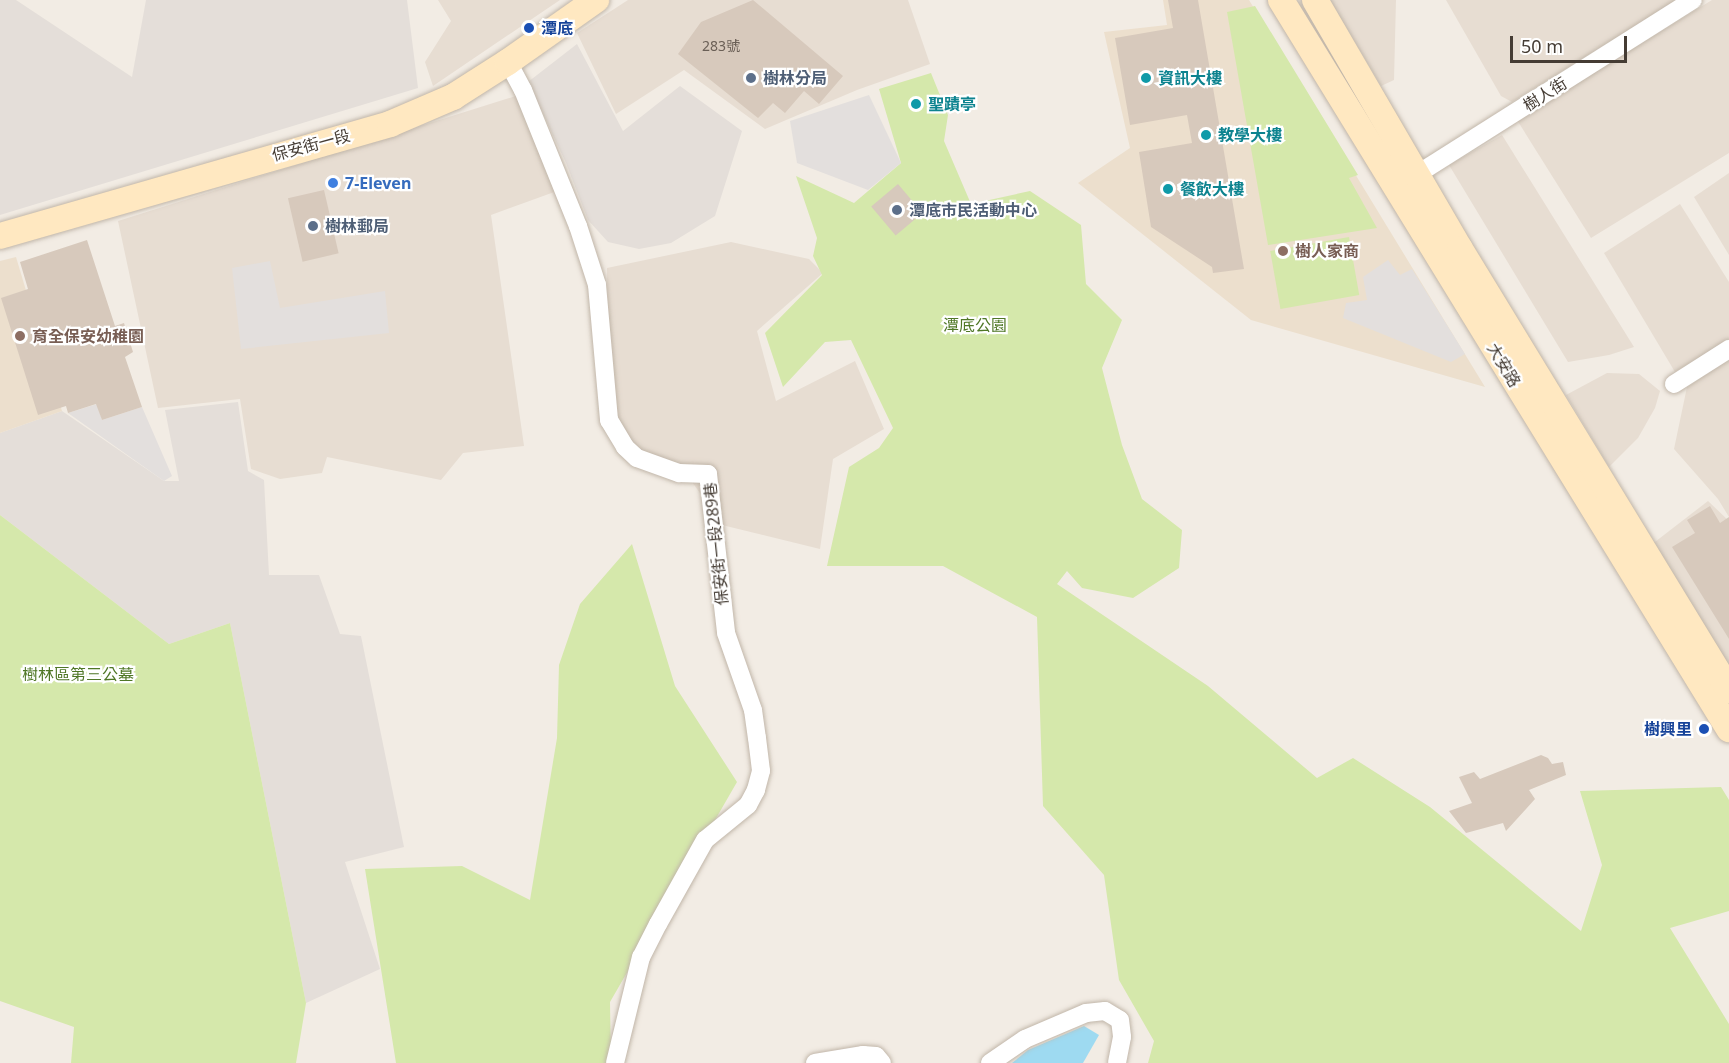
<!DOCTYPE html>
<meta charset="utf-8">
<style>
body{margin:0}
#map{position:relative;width:1729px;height:1063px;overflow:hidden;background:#f2ece4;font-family:"Noto Sans","Noto Sans TC",sans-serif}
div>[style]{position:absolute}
.residential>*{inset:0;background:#e7ddd2}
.industrial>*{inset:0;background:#e4ded9}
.education>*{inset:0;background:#ecdfcd}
.green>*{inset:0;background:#d5e8ab;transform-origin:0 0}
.parking>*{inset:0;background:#e3dfdd}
.water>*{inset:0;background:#9edaf1}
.building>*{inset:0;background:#d7c9bc;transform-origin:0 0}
.roads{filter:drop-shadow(0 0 2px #c1b6a9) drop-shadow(0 0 2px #c1b6a9)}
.street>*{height:18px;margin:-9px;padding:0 9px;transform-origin:9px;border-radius:9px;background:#fff}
.secondary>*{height:26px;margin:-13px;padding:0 13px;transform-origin:13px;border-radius:13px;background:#ffe8c1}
.dots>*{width:16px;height:16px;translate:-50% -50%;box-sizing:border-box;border:3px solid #fff;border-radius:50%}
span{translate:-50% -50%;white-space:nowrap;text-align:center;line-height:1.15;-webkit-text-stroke:4.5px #fff;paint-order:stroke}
.number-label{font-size:14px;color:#6a5f56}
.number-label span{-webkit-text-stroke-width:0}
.transit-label{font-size:16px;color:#164399;font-weight:700}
.left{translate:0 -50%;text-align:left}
.right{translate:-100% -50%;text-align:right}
.service-label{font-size:16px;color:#4e5e75;font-weight:700}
.culture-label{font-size:16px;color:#0d838f;font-weight:700}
.street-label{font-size:16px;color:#453c34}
.shop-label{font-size:16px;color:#366cbe;font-weight:700}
.education-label{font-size:16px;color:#785e54;font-weight:700}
.park-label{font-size:16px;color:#4f7726}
.scale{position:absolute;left:1510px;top:36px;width:117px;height:27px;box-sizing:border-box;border:3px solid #453c34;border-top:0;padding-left:8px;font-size:18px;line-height:21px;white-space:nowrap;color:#453c34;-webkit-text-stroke:4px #fff;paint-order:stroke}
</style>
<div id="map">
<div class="residential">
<div style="clip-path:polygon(438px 0,560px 0,433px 86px,425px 62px,451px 21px)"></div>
<div style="clip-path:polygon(628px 0,908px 0,930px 64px,857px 90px,765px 129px,684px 70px,616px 114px,577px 33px)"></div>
<div style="clip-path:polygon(1330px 0,1396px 0,1394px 80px,1381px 86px)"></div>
<div style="clip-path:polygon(1446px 0,1677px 0,1512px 102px,1501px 96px)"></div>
<div style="clip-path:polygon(1712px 0,1729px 0,1729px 153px,1591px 238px,1517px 120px)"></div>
<div style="clip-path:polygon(522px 94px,557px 191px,491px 215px,524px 446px,463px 453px,441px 480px,327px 457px,322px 473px,280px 479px,251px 469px,240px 399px,158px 408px,118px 221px)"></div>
<div style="clip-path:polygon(1502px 135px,1634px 347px,1609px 355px,1568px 362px,1449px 165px)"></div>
<div style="clip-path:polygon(1729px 173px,1729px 255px,1694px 197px)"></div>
<div style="clip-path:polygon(1680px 204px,1729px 282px,1729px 339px,1675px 372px,1604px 253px)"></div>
<div style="clip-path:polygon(731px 242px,809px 259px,823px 273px,757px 331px,776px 401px,855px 361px,884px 429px,833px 459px,820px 549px,722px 525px,679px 463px,649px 458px,622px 438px,609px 408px,607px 268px)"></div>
<div style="clip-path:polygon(1729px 360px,1729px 517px,1718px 499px,1674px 449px,1687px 387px)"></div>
<div style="clip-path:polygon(1607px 373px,1639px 374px,1660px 391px,1655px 408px,1638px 438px,1609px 467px,1566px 395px)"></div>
<div style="clip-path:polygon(1708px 501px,1729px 521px,1729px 679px,1651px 545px)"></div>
</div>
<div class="industrial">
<div style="clip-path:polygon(0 0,16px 0,132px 77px,146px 0,407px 0,418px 88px,0 215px)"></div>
<div style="clip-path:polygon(577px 44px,623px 131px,680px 86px,742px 131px,715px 216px,671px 243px,639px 249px,608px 242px,588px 220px,566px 163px,528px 82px)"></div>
<div style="clip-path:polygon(238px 402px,248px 471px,264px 480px,269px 575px,319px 575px,340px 634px,361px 636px,404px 847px,345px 862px,380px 969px,306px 1003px,230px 623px,169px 644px,0 515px,0 433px,62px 411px,164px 481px,179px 481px,165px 410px)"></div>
</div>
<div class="education">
<div style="clip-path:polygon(1163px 0,1249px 0,1485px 387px,1251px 320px,1078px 183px,1130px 148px,1104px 32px,1167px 25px)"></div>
<div style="clip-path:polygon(16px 257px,62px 411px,0 433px,0 261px)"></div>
</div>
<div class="green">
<div style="clip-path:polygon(1255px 6px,1358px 175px,1349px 178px,1377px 228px,1268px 245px,1227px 12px)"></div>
<div style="clip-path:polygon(931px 73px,948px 115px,944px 141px,971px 204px,1030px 191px,1081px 225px,1086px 284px,1122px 320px,1102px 368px,1122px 445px,1142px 499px,1182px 530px,1179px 568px,1133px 598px,1082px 588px,1067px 571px,1057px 584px,1208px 686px,1317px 778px,1353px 758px,1430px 807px,1581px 931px,1602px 865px,1580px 791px,1721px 787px,1729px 800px,1729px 911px,1670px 928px,1729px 1024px,1729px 1063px,1148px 1063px,1154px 1041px,1119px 980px,1104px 875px,1043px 806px,1037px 617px,943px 566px,827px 566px,849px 467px,879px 448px,893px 428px,851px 340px,825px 342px,783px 387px,765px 333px,822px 275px,813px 256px,817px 238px,796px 176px,854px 203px,901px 163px,879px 89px)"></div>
<div style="left:1349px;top:237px;width:59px;height:80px;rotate:80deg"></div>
<div style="clip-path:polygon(0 515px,169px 644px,230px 623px,306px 1003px,296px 1063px,71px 1063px,74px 1027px,0 1001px)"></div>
<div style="clip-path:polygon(632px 544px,675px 686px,737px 782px,610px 1002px,611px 1063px,396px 1063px,365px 869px,462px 866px,530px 900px,557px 738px,559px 665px,580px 604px)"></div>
</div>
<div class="parking">
<div style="clip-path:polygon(869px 95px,901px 163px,868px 190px,797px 163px,790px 121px)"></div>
<div style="clip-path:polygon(1388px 260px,1400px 275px,1412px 269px,1465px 354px,1451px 362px,1343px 318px,1346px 303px,1367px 300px,1363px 277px)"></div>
<div style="clip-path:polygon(270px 261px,280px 308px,385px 291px,389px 333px,241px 349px,232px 268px)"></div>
<div style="clip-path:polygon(97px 404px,102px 420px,142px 407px,172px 476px,164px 481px,68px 413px)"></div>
</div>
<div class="water">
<div style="clip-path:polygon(1084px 1026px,1099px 1035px,1083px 1063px,1012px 1063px,1028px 1050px)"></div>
</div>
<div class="building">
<div style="clip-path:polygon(753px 0,843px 76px,819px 104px,804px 91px,785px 113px,773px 103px,758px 118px,678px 54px,701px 22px)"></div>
<div style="clip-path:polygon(1168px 0,1198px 0,1244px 269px,1213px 273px,1212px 267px,1151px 227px,1139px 152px,1192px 143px,1187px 115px,1130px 125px,1115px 38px,1173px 28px)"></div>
<div style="left:898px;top:184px;width:38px;height:35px;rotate:50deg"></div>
<div style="left:324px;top:190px;width:65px;height:37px;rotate:77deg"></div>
<div style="clip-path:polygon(87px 240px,115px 326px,124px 323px,133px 352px,125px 357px,142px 407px,102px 420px,96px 404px,68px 413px,66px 406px,38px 415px,1px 298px,28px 289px,20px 262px)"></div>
<div style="clip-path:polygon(1710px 506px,1720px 523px,1729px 517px,1729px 639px,1672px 547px,1695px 533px,1687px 520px)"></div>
<div style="clip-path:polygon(1541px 755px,1548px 758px,1552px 764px,1563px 762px,1566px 775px,1529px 790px,1535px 799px,1506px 831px,1503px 823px,1466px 833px,1449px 811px,1472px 803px,1459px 777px,1474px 772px,1480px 779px)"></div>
</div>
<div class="roads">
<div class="street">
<div style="left:508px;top:62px;width:32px;rotate:62deg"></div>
<div style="left:523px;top:90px;width:147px;rotate:68deg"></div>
<div style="left:578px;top:226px;width:62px;rotate:72.1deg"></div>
<div style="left:597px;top:285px;width:136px;rotate:84.9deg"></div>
<div style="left:609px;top:420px;width:31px;rotate:59deg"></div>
<div style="left:625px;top:447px;width:16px;rotate:43deg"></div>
<div style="left:637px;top:458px;width:45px;rotate:19.7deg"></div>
<div style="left:679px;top:473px;width:29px;rotate:2deg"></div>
<div style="left:708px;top:474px;width:160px;rotate:83.5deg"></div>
<div style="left:726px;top:633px;width:82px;rotate:70.7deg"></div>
<div style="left:753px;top:710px;width:28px;rotate:82deg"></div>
<div style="left:757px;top:738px;width:33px;rotate:83deg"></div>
<div style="left:761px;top:771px;width:20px;rotate:105deg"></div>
<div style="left:756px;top:790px;width:17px;rotate:118deg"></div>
<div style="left:748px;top:805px;width:55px;rotate:140.9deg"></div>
<div style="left:705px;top:840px;width:96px;rotate:119.2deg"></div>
<div style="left:658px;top:924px;width:37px;rotate:117deg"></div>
<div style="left:641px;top:957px;width:109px;rotate:103.8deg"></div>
<div style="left:1408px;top:180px;width:337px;rotate:-32.3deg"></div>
<div style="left:1674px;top:384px;width:65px;rotate:-32.5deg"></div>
<div style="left:815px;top:1063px;width:49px;rotate:-9.5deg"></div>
<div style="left:863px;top:1055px;width:13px;rotate:4deg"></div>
<div style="left:876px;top:1056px;width:9px;rotate:49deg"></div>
<div style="left:990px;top:1063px;width:42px;rotate:-34.4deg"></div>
<div style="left:1025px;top:1039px;width:66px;rotate:-23.1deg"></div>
<div style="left:1086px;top:1013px;width:19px;rotate:-6deg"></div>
<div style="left:1105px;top:1011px;width:17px;rotate:31deg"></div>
<div style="left:1120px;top:1020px;width:17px;rotate:83deg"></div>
<div style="left:1122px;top:1037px;width:26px;rotate:101deg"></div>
</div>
<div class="secondary">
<div style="left:1281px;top:0;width:856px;rotate:58.43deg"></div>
<div style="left:1315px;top:0;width:288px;rotate:59.8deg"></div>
<div style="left:1460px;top:249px;width:517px;rotate:58.62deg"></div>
<div style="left:0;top:236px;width:406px;rotate:-16deg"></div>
<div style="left:390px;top:124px;width:69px;rotate:-23.2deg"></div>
<div style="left:453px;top:97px;width:65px;rotate:-32.5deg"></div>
<div style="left:508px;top:62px;width:108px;rotate:-35.2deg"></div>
</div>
</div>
<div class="dots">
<div style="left:529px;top:28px;background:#1a4fb4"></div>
<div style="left:751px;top:78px;background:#5c6f8a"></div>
<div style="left:1146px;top:78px;background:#0f9aa8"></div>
<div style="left:916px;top:104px;background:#0f9aa8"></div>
<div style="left:1206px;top:135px;background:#0f9aa8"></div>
<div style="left:333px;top:183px;background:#3f7fe0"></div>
<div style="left:1168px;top:189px;background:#0f9aa8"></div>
<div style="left:897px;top:210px;background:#5c6f8a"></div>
<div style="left:313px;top:226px;background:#5c6f8a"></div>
<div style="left:1283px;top:251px;background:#8d6e63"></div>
<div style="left:20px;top:336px;background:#8d6e63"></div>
<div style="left:1704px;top:729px;background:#1a4fb4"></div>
</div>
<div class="number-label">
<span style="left:721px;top:46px">283號</span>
</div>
<div class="transit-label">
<span class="left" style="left:541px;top:28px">潭底</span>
<span class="right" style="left:1692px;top:729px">樹興里</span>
</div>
<div class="service-label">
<span class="left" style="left:763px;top:78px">樹林分局</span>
<span class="left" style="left:909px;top:210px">潭底市民活動中心</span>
<span class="left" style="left:325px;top:226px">樹林郵局</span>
</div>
<div class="culture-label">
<span class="left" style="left:1158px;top:78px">資訊大樓</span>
<span class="left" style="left:928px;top:104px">聖蹟亭</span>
<span class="left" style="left:1218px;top:135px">教學大樓</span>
<span class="left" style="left:1180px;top:189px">餐飲大樓</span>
</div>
<div class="street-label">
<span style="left:1545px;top:94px;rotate:-32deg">樹人街</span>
<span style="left:311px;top:145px;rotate:-15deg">保安街一段</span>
<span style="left:1504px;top:365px;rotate:59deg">大安路</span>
<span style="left:716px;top:544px;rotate:-96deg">保安街一段289巷</span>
</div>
<div class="shop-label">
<span class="left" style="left:345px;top:183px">7-Eleven</span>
</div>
<div class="education-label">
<span class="left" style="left:1295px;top:251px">樹人家商</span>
<span class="left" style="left:32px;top:336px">育全保安幼稚園</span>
</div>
<div class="park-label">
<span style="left:975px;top:325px">潭底公園</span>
<span style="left:78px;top:674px">樹林區第三公墓</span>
</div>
<div class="scale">50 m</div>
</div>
